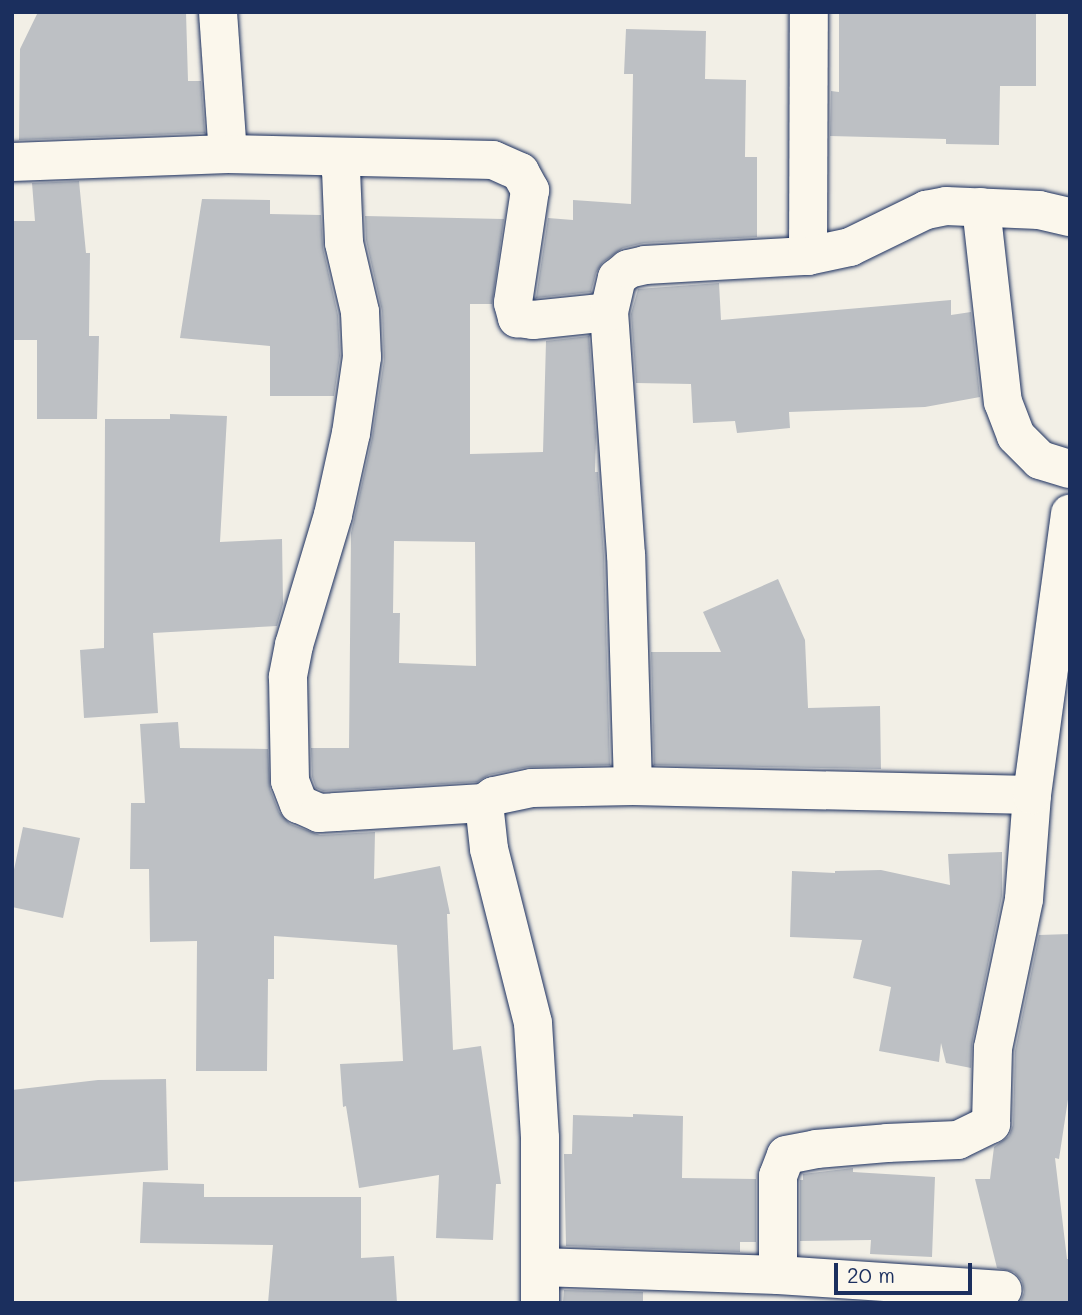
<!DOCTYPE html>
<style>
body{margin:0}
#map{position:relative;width:1082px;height:1315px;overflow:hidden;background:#f2efe6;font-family:Mali,sans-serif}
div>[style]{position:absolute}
.building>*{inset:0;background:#bdc0c4}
.roads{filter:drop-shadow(0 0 2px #1b2f5e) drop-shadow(0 0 2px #1b2f5e)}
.street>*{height:38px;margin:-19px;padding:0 19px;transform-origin:19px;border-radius:19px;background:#fbf7ec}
span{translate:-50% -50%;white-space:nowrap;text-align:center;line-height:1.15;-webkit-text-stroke:5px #fbf7ec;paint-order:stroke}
.frame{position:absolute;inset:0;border:14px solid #1b2f5e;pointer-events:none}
.scale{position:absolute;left:834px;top:1263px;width:138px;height:32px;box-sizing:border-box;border:4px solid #1b2f5e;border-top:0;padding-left:9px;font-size:21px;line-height:24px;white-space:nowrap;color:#1b2f5e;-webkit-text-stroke:5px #fbf7ec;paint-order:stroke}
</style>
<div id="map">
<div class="building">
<div style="clip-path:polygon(38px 12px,186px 12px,188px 81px,201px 81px,205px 133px,19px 140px,20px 49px)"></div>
<div style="clip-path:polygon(839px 12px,1036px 12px,1036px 86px,1000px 86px,999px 145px,946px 144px,946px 139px,830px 136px,831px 91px,839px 92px)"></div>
<div style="clip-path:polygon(626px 29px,706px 31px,705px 79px,746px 80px,745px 157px,757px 157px,757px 237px,644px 243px,623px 248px,603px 262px,596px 273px,591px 292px,536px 298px,548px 218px,573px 220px,573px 200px,631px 204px,633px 74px,624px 74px)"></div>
<div style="clip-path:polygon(79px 181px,86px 253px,90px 253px,89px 336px,99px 336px,97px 419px,37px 419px,37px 340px,12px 340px,12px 221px,35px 221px,32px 183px)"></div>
<div style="clip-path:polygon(202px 199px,270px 200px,270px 214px,321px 215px,323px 248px,338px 315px,340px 356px,334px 396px,270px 396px,270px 346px,180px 338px)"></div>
<div style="clip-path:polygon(evenodd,365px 216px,504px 219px,492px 304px,470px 304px,470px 454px,543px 452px,546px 341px,589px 336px,596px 437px,595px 472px,598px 472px,604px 556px,610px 765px,528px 767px,489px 775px,477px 782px,323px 791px,316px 788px,312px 777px,311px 748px,349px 748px,351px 533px,372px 438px,384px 360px,382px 311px,366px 240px,365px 216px,394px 541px,475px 542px,476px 666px,399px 663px,400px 613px,393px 613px,394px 541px)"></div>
<div style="clip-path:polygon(719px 283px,721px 320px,951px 300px,951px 315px,971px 312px,980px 397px,925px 407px,789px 412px,790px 428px,737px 433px,735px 421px,693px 423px,691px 384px,636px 383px,631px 314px,638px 289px)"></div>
<div style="clip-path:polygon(170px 414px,227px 416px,220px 542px,282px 539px,283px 604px,277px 626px,153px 633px,158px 713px,84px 718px,80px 650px,104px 648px,105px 419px,170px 419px)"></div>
<div style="clip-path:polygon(778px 579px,805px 640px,808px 708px,880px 706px,881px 769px,654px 765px,651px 652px,721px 652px,703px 612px)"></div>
<div style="clip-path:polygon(178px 722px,180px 748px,268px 749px,270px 789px,279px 812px,290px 824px,320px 835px,375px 832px,374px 879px,440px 866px,450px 914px,447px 914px,453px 1050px,481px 1046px,501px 1184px,496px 1184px,493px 1240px,436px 1238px,439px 1175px,359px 1188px,346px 1106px,343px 1107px,340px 1064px,403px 1061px,397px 945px,274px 936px,274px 979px,268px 979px,267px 1071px,196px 1071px,197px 941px,150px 942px,149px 869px,130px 869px,131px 803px,145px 803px,140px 724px)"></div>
<div style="clip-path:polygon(23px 827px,80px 838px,63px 918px,12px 907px,12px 879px)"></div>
<div style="clip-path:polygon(1002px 852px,1002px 896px,972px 1044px,971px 1068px,946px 1063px,941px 1043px,939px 1062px,879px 1051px,891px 987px,853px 978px,862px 940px,790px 937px,792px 871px,835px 873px,835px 871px,881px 870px,950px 885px,948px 854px)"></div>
<div style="clip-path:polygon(1070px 934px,1070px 1086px,1059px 1159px,1055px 1158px,1067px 1259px,1070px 1259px,1070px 1303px,1020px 1303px,1024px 1292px,1022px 1281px,1014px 1272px,997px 1268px,975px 1179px,990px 1179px,994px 1147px,1009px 1136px,1013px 1125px,1015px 1051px,1039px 935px)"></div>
<div style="clip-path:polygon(166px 1079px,168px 1170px,12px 1182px,12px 1090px,98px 1080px)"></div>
<div style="clip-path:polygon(633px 1114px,683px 1116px,682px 1178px,756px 1179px,756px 1242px,740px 1242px,740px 1252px,566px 1246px,564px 1154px,572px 1154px,573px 1115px,633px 1117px)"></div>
<div style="clip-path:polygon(853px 1168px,853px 1172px,935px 1177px,932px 1257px,870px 1254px,871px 1240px,800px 1241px,800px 1180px,803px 1180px,803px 1174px)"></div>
<div style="clip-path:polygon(143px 1182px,204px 1184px,204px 1197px,361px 1197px,361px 1258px,394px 1256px,397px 1303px,268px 1303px,273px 1245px,140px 1243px)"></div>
<div style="clip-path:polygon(564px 1290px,643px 1292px,643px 1303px,563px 1303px)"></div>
</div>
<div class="roads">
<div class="street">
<div style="left:218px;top:12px;width:142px;rotate:86deg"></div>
<div style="left:334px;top:157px;width:15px;rotate:62deg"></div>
<div style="left:341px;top:170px;width:73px;rotate:87.6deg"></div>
<div style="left:344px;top:243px;width:71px;rotate:76.9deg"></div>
<div style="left:360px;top:312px;width:45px;rotate:87.5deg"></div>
<div style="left:362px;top:357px;width:77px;rotate:98.2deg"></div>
<div style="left:351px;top:433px;width:84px;rotate:102.4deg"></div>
<div style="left:333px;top:515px;width:136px;rotate:106.7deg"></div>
<div style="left:294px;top:645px;width:33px;rotate:101deg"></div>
<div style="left:288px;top:677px;width:104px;rotate:88.9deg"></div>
<div style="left:290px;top:781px;width:25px;rotate:69deg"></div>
<div style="left:299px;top:804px;width:22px;rotate:24deg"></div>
<div style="left:319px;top:813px;width:17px;rotate:-3deg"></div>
<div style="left:336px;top:812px;width:148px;rotate:-3.5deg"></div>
<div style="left:484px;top:803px;width:12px;rotate:-35deg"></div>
<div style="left:494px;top:796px;width:39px;rotate:-12deg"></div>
<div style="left:532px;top:788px;width:101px;rotate:-1.1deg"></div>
<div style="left:633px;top:786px;width:399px;rotate:1.3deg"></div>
<div style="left:12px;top:162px;width:216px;rotate:-2.1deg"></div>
<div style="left:228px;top:154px;width:265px;rotate:1.3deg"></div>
<div style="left:493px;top:160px;width:30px;rotate:24deg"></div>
<div style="left:520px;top:172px;width:21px;rotate:61deg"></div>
<div style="left:530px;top:190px;width:114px;rotate:98.6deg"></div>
<div style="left:513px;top:303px;width:16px;rotate:75deg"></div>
<div style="left:517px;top:318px;width:16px;rotate:7deg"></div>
<div style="left:533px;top:320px;width:76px;rotate:-6deg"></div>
<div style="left:981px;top:207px;width:196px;rotate:83.6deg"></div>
<div style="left:1003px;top:402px;width:36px;rotate:69deg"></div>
<div style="left:1016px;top:436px;width:34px;rotate:45deg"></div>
<div style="left:1040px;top:460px;width:31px;rotate:17deg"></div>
<div style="left:808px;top:256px;width:244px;rotate:-89.8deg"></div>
<div style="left:633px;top:786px;width:231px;rotate:-91.7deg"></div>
<div style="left:626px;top:555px;width:244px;rotate:-94deg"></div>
<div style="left:609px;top:312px;width:35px;rotate:-77deg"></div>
<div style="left:617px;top:278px;width:14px;rotate:-39deg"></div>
<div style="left:628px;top:269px;width:17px;rotate:-13deg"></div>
<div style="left:645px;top:265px;width:163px;rotate:-3.2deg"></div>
<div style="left:808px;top:256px;width:43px;rotate:-12.1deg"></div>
<div style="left:850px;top:247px;width:85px;rotate:-26deg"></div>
<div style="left:926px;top:210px;width:20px;rotate:-11deg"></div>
<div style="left:946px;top:206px;width:93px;rotate:2.5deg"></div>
<div style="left:1039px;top:210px;width:32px;rotate:13deg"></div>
<div style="left:484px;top:803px;width:46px;rotate:83.8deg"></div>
<div style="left:489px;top:849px;width:179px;rotate:75.8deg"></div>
<div style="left:533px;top:1023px;width:115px;rotate:86.5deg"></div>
<div style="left:540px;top:1138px;width:165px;rotate:90deg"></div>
<div style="left:540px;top:1267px;width:238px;rotate:1.9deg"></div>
<div style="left:778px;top:1275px;width:225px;rotate:3.8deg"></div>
<div style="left:778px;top:1275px;width:99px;rotate:-90deg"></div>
<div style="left:778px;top:1176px;width:22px;rotate:-69deg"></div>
<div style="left:786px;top:1155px;width:31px;rotate:-11deg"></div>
<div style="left:816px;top:1149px;width:71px;rotate:-4.8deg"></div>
<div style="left:887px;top:1143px;width:71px;rotate:-2.4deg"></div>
<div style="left:958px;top:1140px;width:37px;rotate:-26deg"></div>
<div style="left:991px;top:1124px;width:76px;rotate:-88.5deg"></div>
<div style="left:993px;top:1048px;width:152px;rotate:-78.2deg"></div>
<div style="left:1024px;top:899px;width:104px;rotate:-85.6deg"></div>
<div style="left:1032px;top:795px;width:284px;rotate:-82.3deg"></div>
</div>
</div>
<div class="frame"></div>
<div class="scale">20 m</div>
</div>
